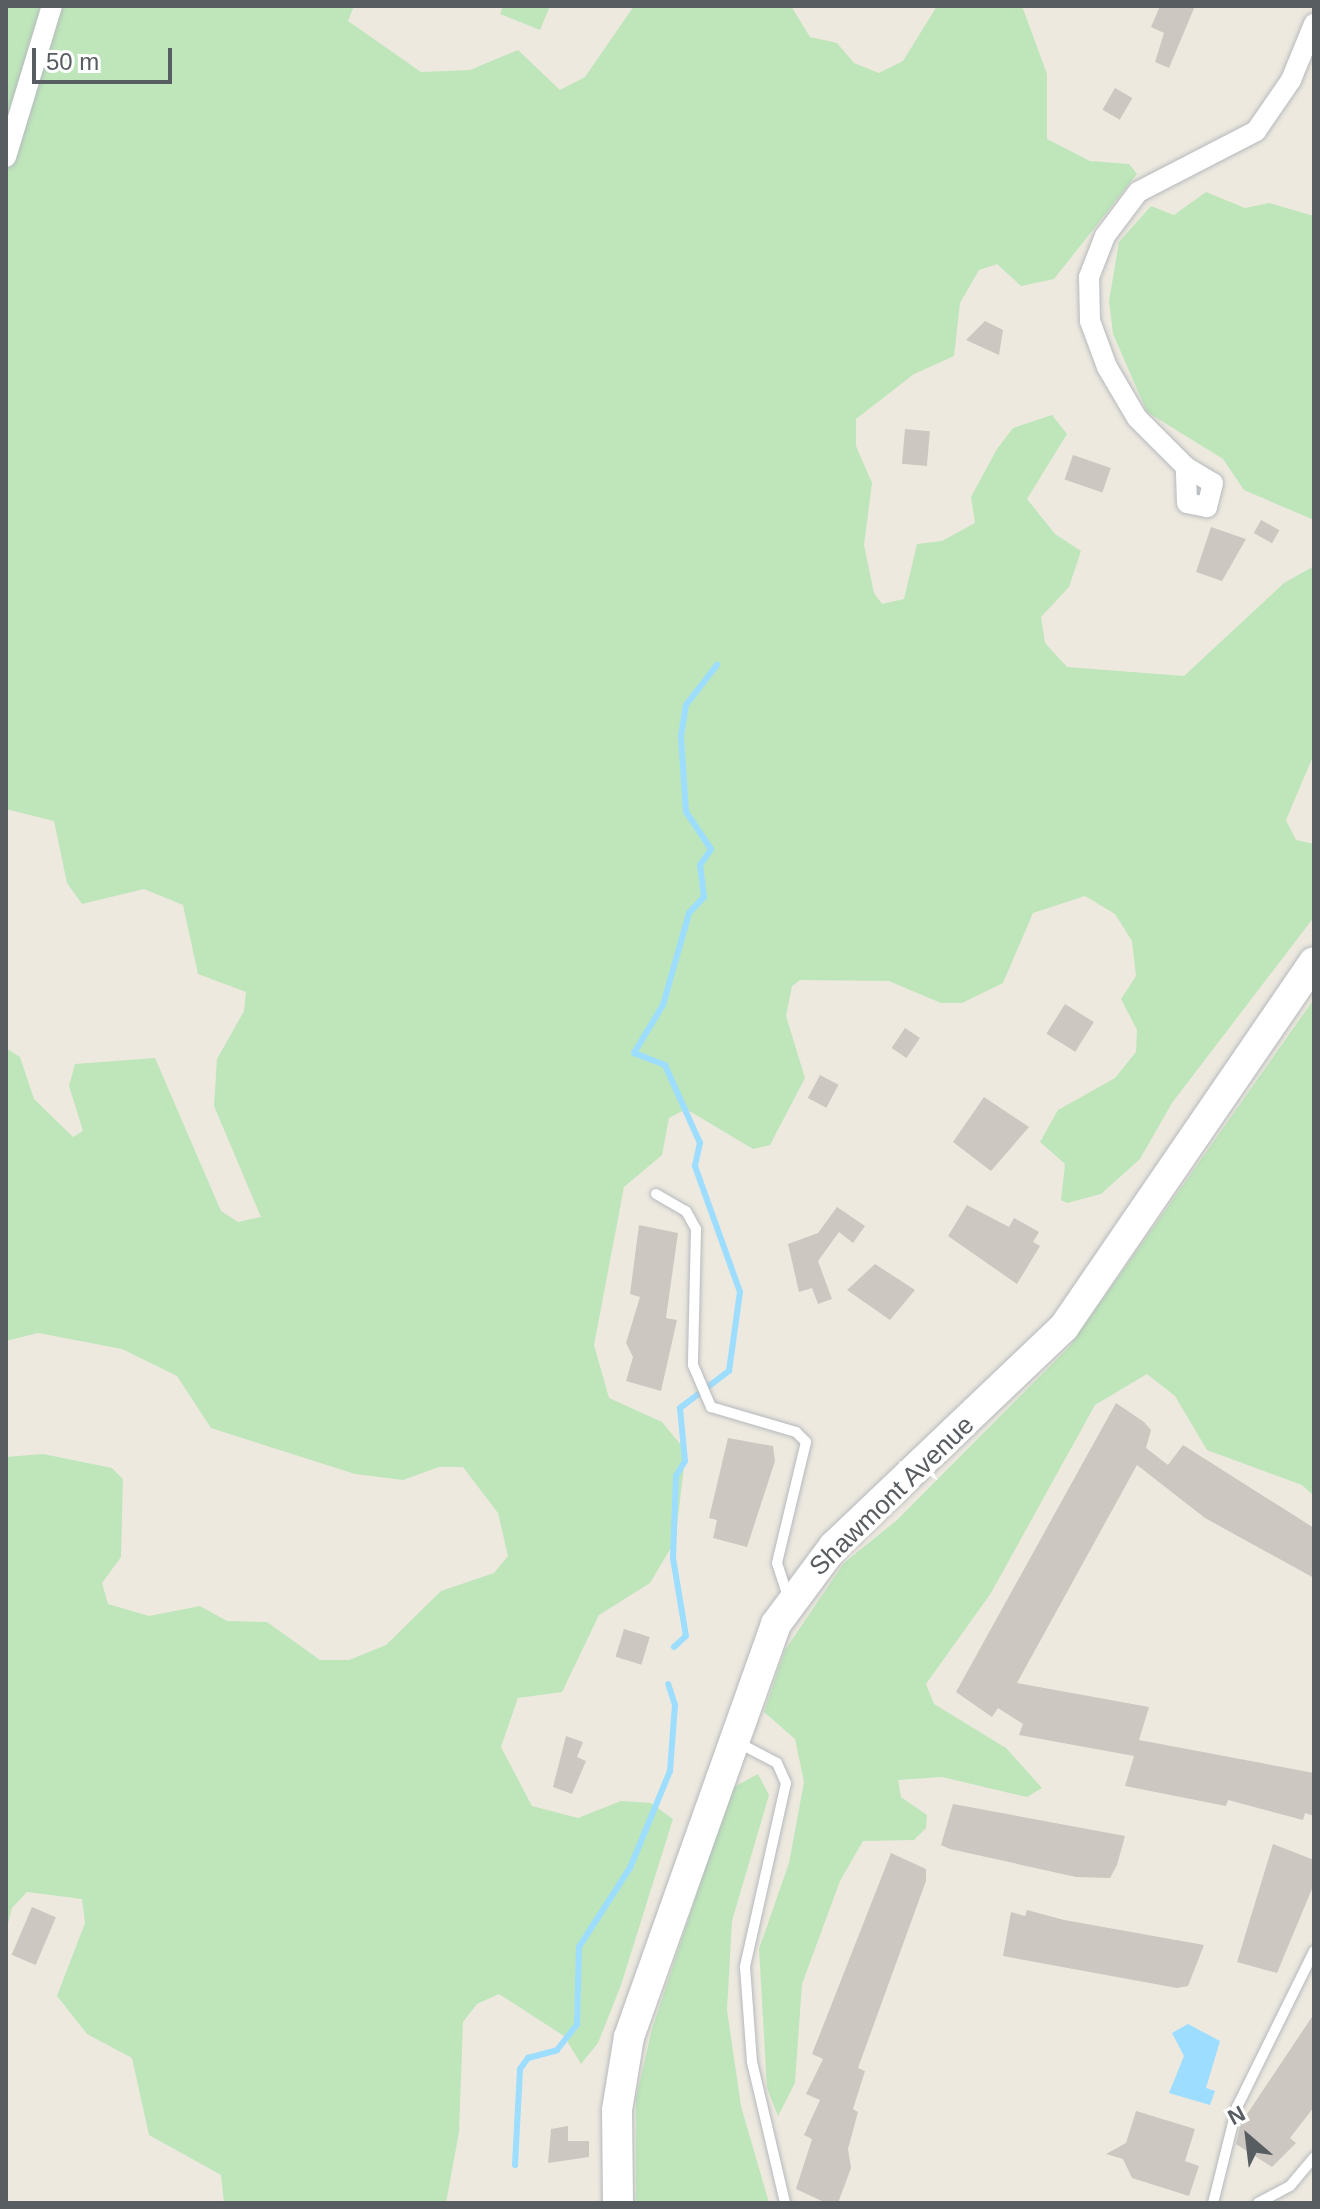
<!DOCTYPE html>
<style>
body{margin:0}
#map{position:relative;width:1320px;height:2209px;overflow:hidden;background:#ede9df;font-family:Arial,sans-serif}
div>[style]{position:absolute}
.green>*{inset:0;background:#bee6ba}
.water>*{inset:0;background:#9dddff}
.stream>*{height:6px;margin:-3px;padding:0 3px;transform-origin:3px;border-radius:3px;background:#9dddff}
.building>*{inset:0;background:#ccc7c1;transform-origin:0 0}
.roads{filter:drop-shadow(0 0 2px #b5b9bd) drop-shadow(0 0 2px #b5b9bd)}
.lane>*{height:10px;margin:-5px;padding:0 5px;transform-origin:5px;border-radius:5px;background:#fff}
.street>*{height:20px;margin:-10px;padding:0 10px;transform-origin:10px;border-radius:10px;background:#fff}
.secondary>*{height:30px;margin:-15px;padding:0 15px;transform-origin:15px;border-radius:15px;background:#fff}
span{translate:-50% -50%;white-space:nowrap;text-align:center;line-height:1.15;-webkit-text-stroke:8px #fff;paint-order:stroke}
.street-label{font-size:26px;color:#585d62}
.frame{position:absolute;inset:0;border:8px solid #585d62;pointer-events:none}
.north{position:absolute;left:1208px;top:2097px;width:80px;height:80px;-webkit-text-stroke:6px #fff;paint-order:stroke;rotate:332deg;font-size:22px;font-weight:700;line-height:32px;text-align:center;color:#585d62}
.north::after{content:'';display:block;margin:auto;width:28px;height:36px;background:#585d62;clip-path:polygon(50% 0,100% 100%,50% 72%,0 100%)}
.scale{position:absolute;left:32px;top:48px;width:140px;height:36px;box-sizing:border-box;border:4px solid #585d62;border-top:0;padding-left:10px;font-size:24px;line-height:28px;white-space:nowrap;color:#585d62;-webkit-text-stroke:6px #fff;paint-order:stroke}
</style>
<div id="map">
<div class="green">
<div style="clip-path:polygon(6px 6px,354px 6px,348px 21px,421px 72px,470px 70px,518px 50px,560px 90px,585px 77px,634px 6px,791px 6px,810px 37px,837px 43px,854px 63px,879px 73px,903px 61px,937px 6px,1022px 6px,1047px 74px,1047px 139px,1090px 161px,1129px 164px,1137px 174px,1054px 279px,1021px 286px,997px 264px,979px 270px,960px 303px,954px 356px,914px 374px,856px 419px,856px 446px,872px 483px,864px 545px,874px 593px,882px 604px,904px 599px,917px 544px,942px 541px,975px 523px,971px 497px,997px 449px,1013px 428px,1052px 415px,1067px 434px,1027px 499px,1055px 534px,1081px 551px,1069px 587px,1041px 617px,1045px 643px,1067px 667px,1184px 676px,1284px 583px,1314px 566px,1314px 754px,1286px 820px,1296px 840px,1314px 844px,1314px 917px,1172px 1103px,1140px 1159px,1101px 1194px,1067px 1203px,1061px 1200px,1065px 1164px,1040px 1142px,1058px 1110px,1115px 1078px,1136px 1052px,1137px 1030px,1121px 999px,1136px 976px,1132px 941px,1115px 914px,1085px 896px,1033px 913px,1003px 983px,962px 1003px,941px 1003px,889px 981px,800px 980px,792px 986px,786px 1016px,805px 1078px,770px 1145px,753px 1149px,686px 1109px,669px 1118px,662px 1155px,624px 1187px,594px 1345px,609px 1398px,662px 1422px,686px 1451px,675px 1541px,650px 1583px,599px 1615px,562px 1692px,518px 1698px,501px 1747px,532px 1806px,578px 1818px,621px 1801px,651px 1803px,673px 1819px,621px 1985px,598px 2043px,581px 2064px,564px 2036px,499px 1994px,477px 2004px,463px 2022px,459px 2132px,446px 2203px,224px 2203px,221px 2175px,149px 2135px,132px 2058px,87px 2034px,57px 1996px,85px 1923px,82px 1899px,27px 1892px,12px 1908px,6px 1931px,6px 1457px,43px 1454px,112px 1468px,123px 1479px,121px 1557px,102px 1583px,108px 1604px,149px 1616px,200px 1606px,227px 1621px,267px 1622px,320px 1660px,349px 1660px,386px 1645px,441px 1591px,494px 1573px,508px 1556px,498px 1513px,463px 1467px,439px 1467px,403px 1480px,355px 1474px,211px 1428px,177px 1376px,122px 1349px,38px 1333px,6px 1341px,6px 1048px,20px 1057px,34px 1099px,73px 1137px,83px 1131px,69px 1086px,75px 1064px,155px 1058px,221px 1211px,238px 1222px,261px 1217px,214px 1106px,217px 1059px,244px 1011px,246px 992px,198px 974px,183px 905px,144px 889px,82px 904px,67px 883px,54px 821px,6px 809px)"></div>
<div style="clip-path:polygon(503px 6px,550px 6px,540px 30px,500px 14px)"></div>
<div style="clip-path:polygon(1206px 192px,1245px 208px,1269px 203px,1314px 216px,1314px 520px,1244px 490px,1223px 459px,1147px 412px,1113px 334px,1109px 301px,1119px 242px,1151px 206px,1174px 215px)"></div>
<div style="clip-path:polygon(1314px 999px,1314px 1496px,1302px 1485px,1207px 1450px,1175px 1396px,1147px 1374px,1095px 1405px,991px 1593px,926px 1684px,934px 1704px,1006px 1748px,1042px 1788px,1027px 1797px,942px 1777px,898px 1780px,901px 1797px,927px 1815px,926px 1828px,914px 1840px,863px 1841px,840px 1881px,802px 1984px,795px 2083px,778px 2116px,767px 2088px,759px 1949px,789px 1863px,804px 1782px,795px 1739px,764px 1712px,785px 1650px,844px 1563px,897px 1520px,1069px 1347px)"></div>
<div style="clip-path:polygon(758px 1774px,769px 1795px,732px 1921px,727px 2010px,741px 2106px,769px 2203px,636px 2203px,636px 2098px,652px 2029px,732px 1788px)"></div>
</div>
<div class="water">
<div style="clip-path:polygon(1188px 2024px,1220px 2041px,1206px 2088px,1215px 2091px,1210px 2105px,1169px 2093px,1184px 2056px,1172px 2033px)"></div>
</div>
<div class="stream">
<div style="left:674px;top:1647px;width:16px;rotate:-43deg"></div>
<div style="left:686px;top:1636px;width:79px;rotate:-99.5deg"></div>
<div style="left:673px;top:1558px;width:82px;rotate:-87.9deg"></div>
<div style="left:676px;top:1476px;width:17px;rotate:-59deg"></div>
<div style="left:685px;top:1461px;width:53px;rotate:-95.4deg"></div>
<div style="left:680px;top:1408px;width:61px;rotate:-37.1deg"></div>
<div style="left:729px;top:1371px;width:80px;rotate:-82.1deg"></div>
<div style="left:740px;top:1292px;width:134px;rotate:-109.7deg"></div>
<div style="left:695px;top:1166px;width:24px;rotate:-78deg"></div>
<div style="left:700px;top:1143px;width:85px;rotate:-114.2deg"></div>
<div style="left:665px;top:1065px;width:33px;rotate:-159deg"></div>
<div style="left:634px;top:1053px;width:56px;rotate:-58.9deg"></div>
<div style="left:663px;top:1005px;width:96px;rotate:-74.2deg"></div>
<div style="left:689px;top:913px;width:22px;rotate:-47deg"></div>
<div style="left:704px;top:897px;width:32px;rotate:-97deg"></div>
<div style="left:700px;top:865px;width:19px;rotate:-55deg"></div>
<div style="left:711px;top:849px;width:45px;rotate:-124deg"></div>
<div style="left:686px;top:812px;width:76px;rotate:-93.8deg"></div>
<div style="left:681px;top:736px;width:31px;rotate:-81deg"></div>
<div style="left:686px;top:705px;width:51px;rotate:-52.2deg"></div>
<div style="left:515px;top:2165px;width:96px;rotate:-87deg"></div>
<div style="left:520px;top:2069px;width:14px;rotate:-54deg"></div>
<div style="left:528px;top:2058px;width:30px;rotate:-15deg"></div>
<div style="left:557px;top:2050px;width:33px;rotate:-52deg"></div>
<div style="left:577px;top:2024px;width:77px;rotate:-88.5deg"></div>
<div style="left:579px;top:1947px;width:94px;rotate:-57.2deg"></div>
<div style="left:630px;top:1868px;width:105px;rotate:-67.6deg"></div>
<div style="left:670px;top:1771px;width:66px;rotate:-85.7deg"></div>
<div style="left:675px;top:1705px;width:22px;rotate:-108deg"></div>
</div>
<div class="building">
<div style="clip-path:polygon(1160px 6px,1195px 6px,1169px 68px,1155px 62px,1164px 33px,1151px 27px)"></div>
<div style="left:1115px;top:88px;width:20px;height:25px;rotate:30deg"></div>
<div style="clip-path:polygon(985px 321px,1003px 330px,999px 355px,966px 340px)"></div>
<div style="left:905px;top:429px;width:25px;height:35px;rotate:5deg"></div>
<div style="left:1073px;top:455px;width:40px;height:26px;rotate:19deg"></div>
<div style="left:1261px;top:520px;width:21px;height:15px;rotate:29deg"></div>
<div style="clip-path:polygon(1211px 527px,1246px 539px,1222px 581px,1196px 572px)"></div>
<div style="left:1065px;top:1004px;width:34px;height:35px;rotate:32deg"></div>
<div style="left:905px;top:1028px;width:18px;height:24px;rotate:34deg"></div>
<div style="left:820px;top:1075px;width:21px;height:26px;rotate:28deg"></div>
<div style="clip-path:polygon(984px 1097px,1029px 1127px,991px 1171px,953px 1142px)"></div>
<div style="clip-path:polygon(967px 1205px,1009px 1227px,1014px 1218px,1039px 1232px,1033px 1242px,1040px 1246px,1017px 1284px,948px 1236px)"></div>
<div style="clip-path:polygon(837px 1207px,865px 1226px,853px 1243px,839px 1232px,818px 1261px,832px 1299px,818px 1304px,812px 1288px,799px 1292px,788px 1244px,818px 1233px)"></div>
<div style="clip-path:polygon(639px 1225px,678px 1233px,666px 1318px,677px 1320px,661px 1391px,626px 1381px,633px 1357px,626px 1343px,640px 1297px,630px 1294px)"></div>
<div style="clip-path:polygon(875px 1264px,915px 1290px,890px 1320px,847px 1290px)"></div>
<div style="clip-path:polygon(1116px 1403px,1144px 1422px,1151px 1430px,1146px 1448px,1168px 1465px,1183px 1445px,1314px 1528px,1314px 1578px,1205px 1518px,1137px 1465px,1017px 1683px,1149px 1707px,1139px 1740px,1314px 1773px,1314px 1816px,1305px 1813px,1303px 1820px,1228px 1800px,1226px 1806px,1125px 1786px,1134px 1756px,1019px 1735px,1023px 1724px,998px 1708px,992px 1717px,956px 1692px)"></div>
<div style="clip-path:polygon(728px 1438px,773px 1446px,775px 1461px,747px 1547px,713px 1538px,717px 1520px,709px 1518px)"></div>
<div style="left:624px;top:1629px;width:27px;height:29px;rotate:17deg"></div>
<div style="clip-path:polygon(566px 1736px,583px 1742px,577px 1757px,586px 1761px,572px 1794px,553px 1787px)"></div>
<div style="clip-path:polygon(953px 1804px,1125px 1836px,1117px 1865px,1110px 1878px,1076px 1877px,950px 1849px,941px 1845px)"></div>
<div style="clip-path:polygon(1273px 1844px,1314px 1860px,1314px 1884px,1277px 1973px,1237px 1962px)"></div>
<div style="clip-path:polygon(891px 1853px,926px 1869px,926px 1881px,858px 2068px,865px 2071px,853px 2109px,858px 2112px,848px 2149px,851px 2168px,838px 2203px,826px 2203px,796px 2189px,812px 2139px,804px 2135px,820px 2100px,806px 2094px,823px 2059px,812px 2054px)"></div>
<div style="left:32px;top:1907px;width:26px;height:52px;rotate:23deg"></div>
<div style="clip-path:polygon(1027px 1910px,1064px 1920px,1204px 1945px,1188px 1986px,1177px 1988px,1003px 1956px,1011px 1912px,1025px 1916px)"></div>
<div style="clip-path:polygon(1314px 2014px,1314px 2107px,1290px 2138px,1296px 2143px,1272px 2167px,1236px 2144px,1241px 2123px)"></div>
<div style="clip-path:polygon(1136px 2111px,1195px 2129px,1185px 2161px,1199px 2166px,1189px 2196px,1132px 2178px,1123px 2159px,1106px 2154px,1126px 2143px)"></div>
<div style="clip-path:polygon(568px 2126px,568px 2141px,589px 2141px,589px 2157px,548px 2163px,551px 2129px)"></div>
</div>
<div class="roads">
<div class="lane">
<div style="left:656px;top:1194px;width:34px;rotate:30deg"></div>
<div style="left:686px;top:1211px;width:21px;rotate:61deg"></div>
<div style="left:696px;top:1229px;width:136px;rotate:91.3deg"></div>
<div style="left:693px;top:1365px;width:46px;rotate:66.8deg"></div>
<div style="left:711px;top:1407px;width:89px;rotate:16.4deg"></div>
<div style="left:796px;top:1432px;width:14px;rotate:45deg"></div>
<div style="left:806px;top:1442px;width:124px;rotate:103.5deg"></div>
<div style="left:777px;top:1563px;width:39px;rotate:72deg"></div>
<div style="left:737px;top:1742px;width:45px;rotate:27.7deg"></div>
<div style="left:777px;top:1763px;width:22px;rotate:66deg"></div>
<div style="left:786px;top:1783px;width:189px;rotate:102.6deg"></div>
<div style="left:745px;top:1967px;width:95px;rotate:85.8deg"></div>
<div style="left:752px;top:2062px;width:145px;rotate:76.8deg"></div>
<div style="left:1213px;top:2203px;width:99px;rotate:-76deg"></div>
<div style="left:1237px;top:2107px;width:174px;rotate:-63.7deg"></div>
<div style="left:1258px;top:2203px;width:36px;rotate:-28deg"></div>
<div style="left:1290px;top:2186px;width:38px;rotate:-50deg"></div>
</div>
<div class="street">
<div style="left:6px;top:157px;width:158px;rotate:-73.1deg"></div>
<div style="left:1186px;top:467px;width:69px;rotate:-135deg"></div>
<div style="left:1137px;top:418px;width:59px;rotate:-120.5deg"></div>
<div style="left:1107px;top:367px;width:49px;rotate:-110.3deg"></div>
<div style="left:1090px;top:321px;width:44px;rotate:-91.3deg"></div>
<div style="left:1089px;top:277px;width:44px;rotate:-68.7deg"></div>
<div style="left:1105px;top:236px;width:55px;rotate:-53.1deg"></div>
<div style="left:1138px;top:192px;width:133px;rotate:-27.3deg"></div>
<div style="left:1256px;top:131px;width:62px;rotate:-55.5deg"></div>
<div style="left:1291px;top:80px;width:61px;rotate:-67.7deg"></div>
<div style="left:1186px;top:467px;width:31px;rotate:31deg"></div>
<div style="left:1213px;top:483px;width:25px;rotate:104deg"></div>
<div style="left:1207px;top:507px;width:20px;rotate:-169deg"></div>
<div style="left:1187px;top:503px;width:36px;rotate:-92deg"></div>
</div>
<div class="secondary">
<div style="left:618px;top:2203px;width:93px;rotate:-90.6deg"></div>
<div style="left:617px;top:2110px;width:74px;rotate:-80.7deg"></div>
<div style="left:629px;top:2037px;width:438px;rotate:-70.4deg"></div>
<div style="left:776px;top:1624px;width:97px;rotate:-53.4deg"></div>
<div style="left:834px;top:1546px;width:318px;rotate:-43.6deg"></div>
<div style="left:1064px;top:1327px;width:442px;rotate:-55.6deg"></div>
</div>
</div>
<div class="street-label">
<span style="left:892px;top:1496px;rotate:-44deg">Shawmont Avenue</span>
</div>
<div class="frame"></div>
<div class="north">N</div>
<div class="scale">50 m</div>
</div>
